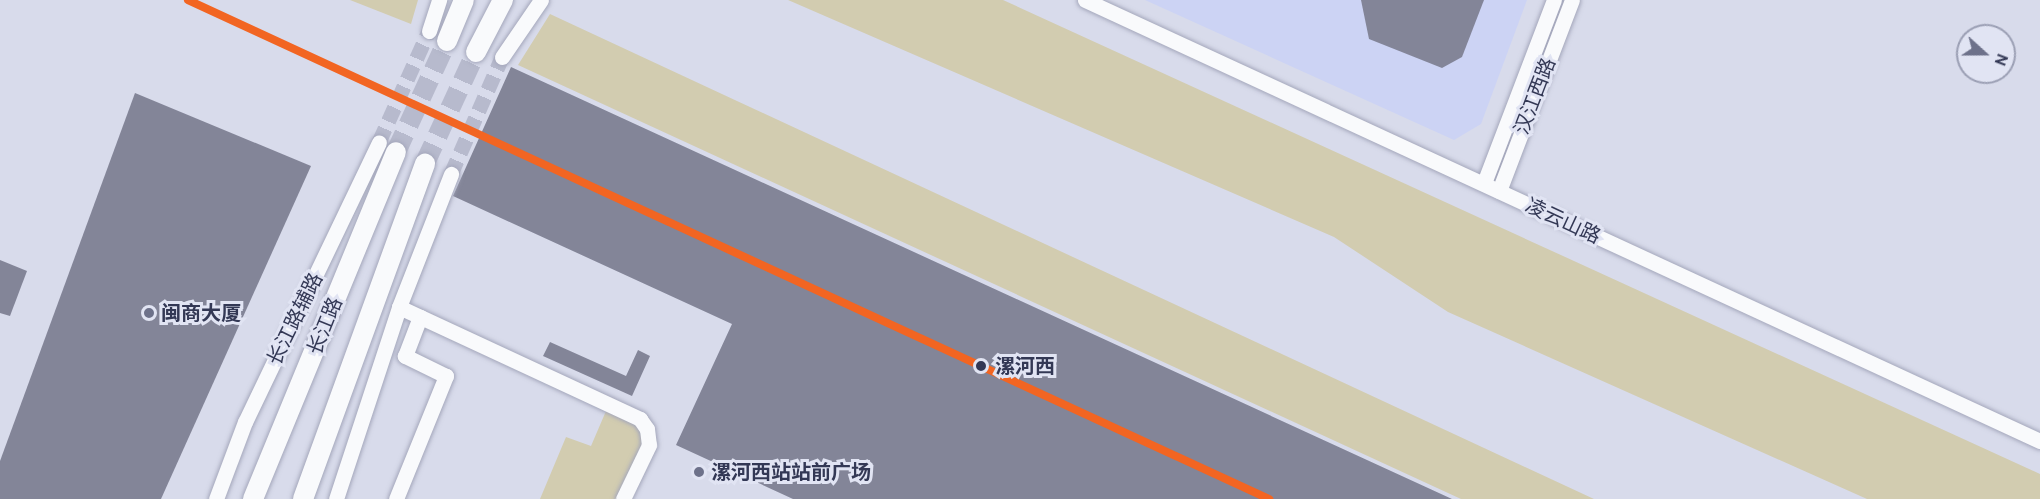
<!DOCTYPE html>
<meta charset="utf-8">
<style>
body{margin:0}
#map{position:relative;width:2040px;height:499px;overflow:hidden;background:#d8dbeb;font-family:Cabin,"Noto Sans SC",sans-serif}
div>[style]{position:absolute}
.built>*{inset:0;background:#ccd3f4}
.green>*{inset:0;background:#d2ccb0}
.building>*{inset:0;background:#838598}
.minor-tunnel>*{height:15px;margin-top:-7.5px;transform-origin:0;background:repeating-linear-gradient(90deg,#b7bacd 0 15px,transparent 0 23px)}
.major-tunnel>*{height:20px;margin-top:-10px;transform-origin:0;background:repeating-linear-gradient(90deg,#b7bacd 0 20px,transparent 0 30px)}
.roads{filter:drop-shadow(0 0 2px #a4a7bb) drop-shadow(0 0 2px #a4a7bb)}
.minor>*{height:15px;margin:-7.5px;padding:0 7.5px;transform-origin:7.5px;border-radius:7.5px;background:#f9fafc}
.major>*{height:20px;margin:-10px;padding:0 10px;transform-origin:10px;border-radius:10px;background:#f9fafc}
.rail-1>*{height:8px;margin:-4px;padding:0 4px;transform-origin:4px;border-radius:4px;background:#f26522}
.dots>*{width:16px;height:16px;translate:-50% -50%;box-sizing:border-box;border:3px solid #e1e4f3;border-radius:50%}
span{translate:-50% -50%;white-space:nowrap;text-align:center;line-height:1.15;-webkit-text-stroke:6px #e1e4f3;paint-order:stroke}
.street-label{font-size:20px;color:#333855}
.poi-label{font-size:20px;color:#333855;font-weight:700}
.left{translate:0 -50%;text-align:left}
.stop-label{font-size:20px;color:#333855;font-weight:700}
.north{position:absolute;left:1956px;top:24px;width:60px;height:60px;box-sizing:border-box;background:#e1e4f3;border:2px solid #9b9fb4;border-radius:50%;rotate:111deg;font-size:16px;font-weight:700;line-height:24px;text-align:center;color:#333855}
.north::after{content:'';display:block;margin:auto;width:21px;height:27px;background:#6d718a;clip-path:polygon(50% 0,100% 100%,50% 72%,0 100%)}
</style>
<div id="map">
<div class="built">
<div style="clip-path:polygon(1145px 0,1527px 0,1481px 124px,1454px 140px)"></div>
</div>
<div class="green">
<div style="clip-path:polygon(350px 0,418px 0,411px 24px)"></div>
<div style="clip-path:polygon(788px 0,1003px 0,2040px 474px,2040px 499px,1867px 499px,1448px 312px,1334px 237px)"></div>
<div style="clip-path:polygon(550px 14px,737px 101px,1594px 499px,1461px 499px,518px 65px)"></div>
<div style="clip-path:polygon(606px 411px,636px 423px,644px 441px,618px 499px,540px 499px,566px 437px,591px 446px)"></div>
</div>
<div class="building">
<div style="clip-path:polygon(1361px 0,1484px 0,1462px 57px,1442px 68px,1369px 39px)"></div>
<div style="clip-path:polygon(511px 67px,1452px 499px,793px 499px,676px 445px,732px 324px,453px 196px)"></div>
<div style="clip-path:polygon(135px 93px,311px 166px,161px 499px,0 499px,0 461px)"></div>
<div style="clip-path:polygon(0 260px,27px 271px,10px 316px,0 313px)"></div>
<div style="clip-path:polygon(550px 342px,626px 376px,638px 350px,650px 356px,632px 396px,543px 356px)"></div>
</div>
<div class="minor-tunnel">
<div style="left:379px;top:142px;width:122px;rotate:-65.8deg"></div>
<div style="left:451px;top:174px;width:128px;rotate:-66.4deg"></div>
</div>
<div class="major-tunnel">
<div style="left:396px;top:152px;width:122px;rotate:-65.3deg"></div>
<div style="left:425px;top:163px;width:122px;rotate:-65.3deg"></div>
</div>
<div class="roads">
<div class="minor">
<div style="left:1085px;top:0;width:1052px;rotate:24.79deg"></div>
<div style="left:429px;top:31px;width:33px;rotate:-72deg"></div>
<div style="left:502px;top:57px;width:69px;rotate:-55.6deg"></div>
<div style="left:1484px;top:183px;width:196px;rotate:-69.1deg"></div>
<div style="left:1499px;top:191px;width:204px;rotate:-69.1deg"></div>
<div style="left:399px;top:307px;width:266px;rotate:24.9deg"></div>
<div style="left:640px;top:419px;width:12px;rotate:55deg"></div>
<div style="left:647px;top:429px;width:16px;rotate:83deg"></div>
<div style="left:649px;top:445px;width:60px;rotate:115.7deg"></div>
<div style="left:216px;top:499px;width:82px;rotate:-69.4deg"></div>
<div style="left:245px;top:422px;width:310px;rotate:-64.4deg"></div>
<div style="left:336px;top:499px;width:202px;rotate:-71.8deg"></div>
<div style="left:399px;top:307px;width:143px;rotate:-68.6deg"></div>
<div style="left:396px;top:499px;width:133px;rotate:-67.9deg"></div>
<div style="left:446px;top:376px;width:46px;rotate:-154deg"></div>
<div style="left:405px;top:356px;width:42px;rotate:-69deg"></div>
</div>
<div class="major">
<div style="left:447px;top:41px;width:44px;rotate:-67.5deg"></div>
<div style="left:476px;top:52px;width:59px;rotate:-62.6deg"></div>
<div style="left:253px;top:499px;width:375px;rotate:-67.6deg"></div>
<div style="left:303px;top:499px;width:357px;rotate:-70deg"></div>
</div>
</div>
<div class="rail-1">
<div style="left:188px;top:0;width:1191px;rotate:24.78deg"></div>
</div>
<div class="dots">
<div style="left:149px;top:313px;background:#6d718a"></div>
<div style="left:981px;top:366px;background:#333855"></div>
<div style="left:699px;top:472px;background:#6d718a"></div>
</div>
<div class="street-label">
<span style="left:1535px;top:96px;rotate:-69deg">汉江西路</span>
<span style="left:1563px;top:221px;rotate:25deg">凌云山路</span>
<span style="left:295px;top:319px;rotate:-64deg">长江路辅路</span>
<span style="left:325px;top:326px;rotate:-68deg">长江路</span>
</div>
<div class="poi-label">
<span class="left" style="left:161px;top:313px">闽商大厦</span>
<span class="left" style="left:711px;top:472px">漯河西站站前广场</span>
</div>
<div class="stop-label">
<span class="left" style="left:995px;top:366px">漯河西</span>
</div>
<div class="north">N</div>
</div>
